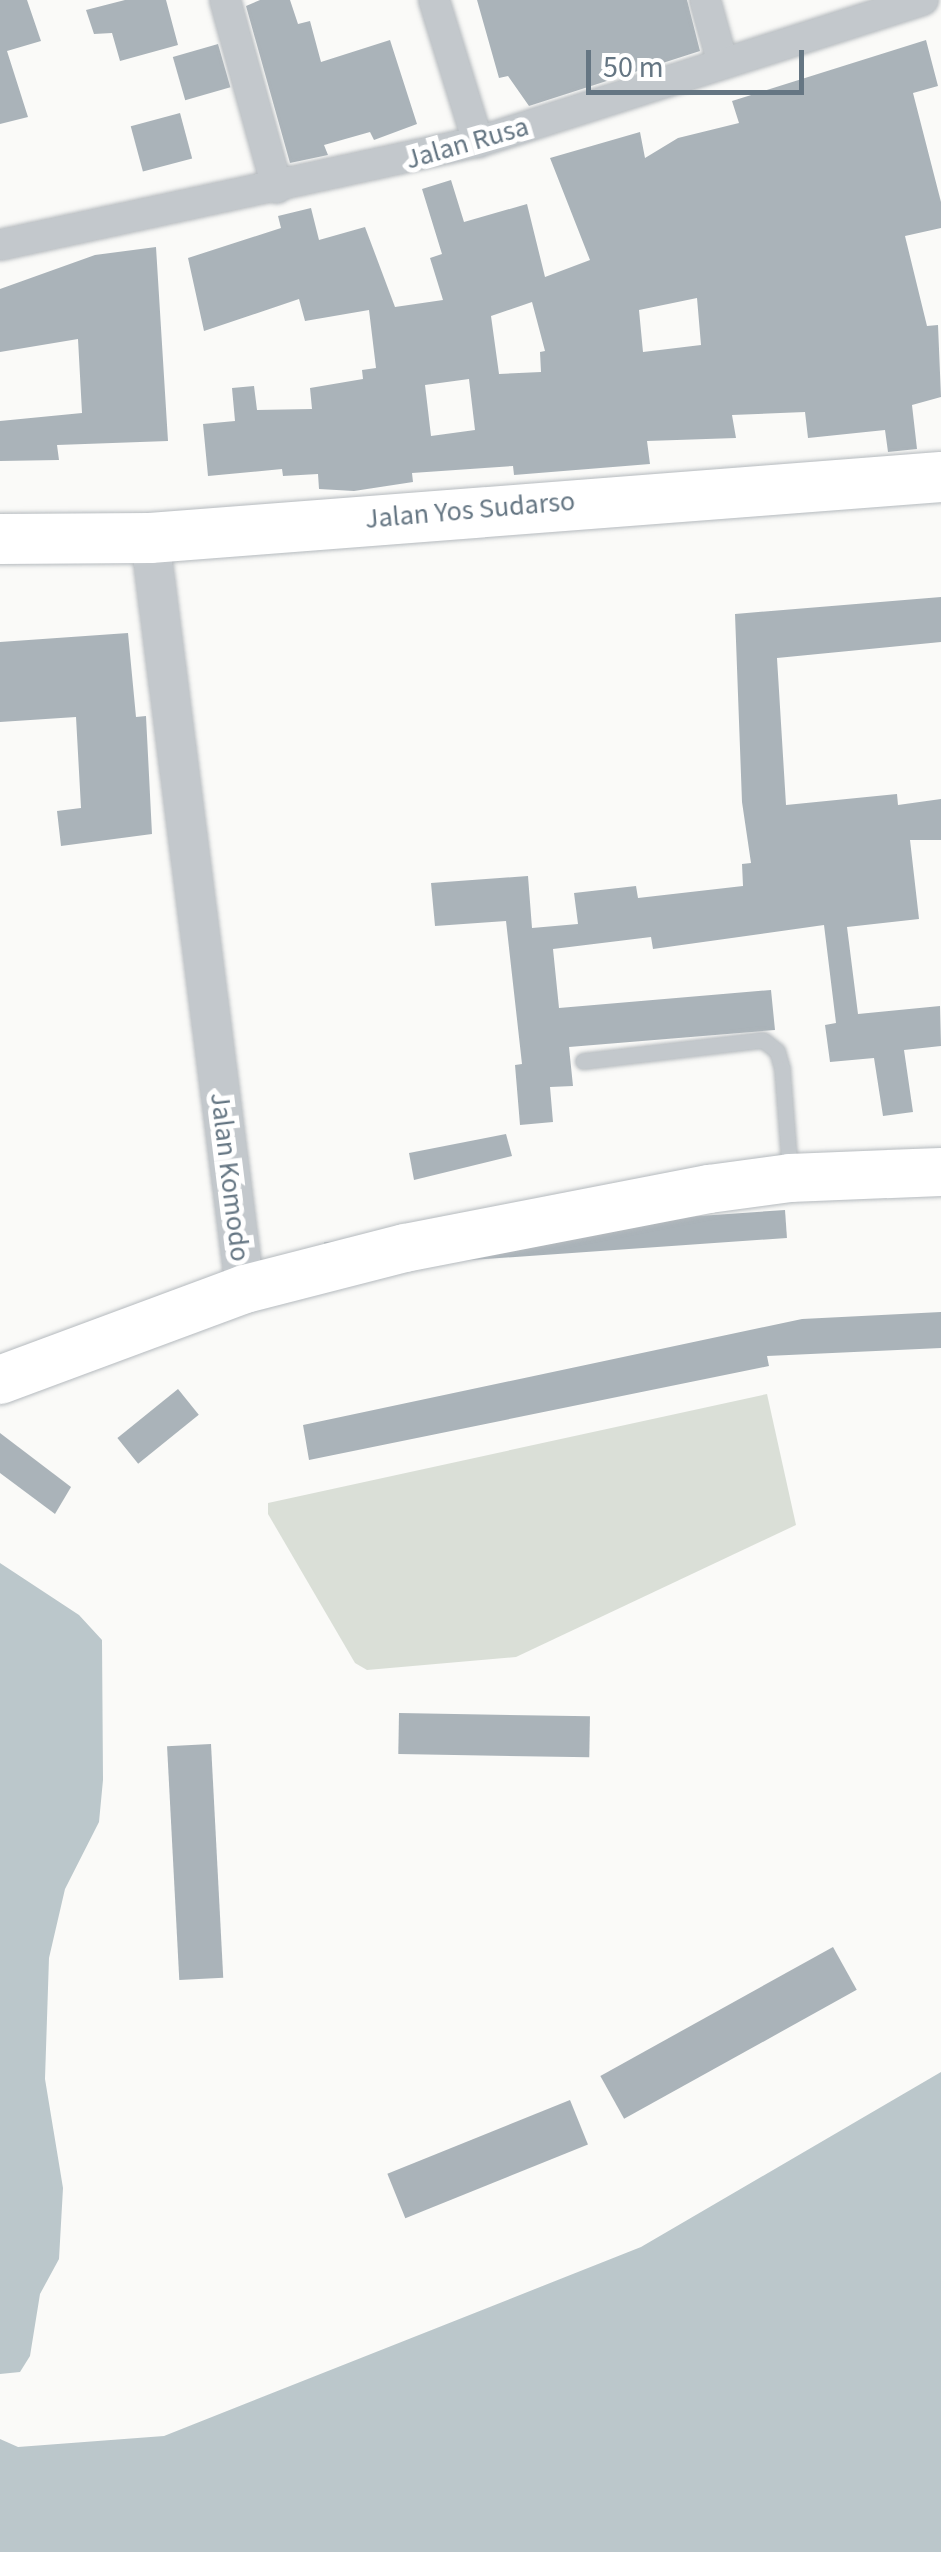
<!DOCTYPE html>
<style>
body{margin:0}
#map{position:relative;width:941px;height:2552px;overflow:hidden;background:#fafaf8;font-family:"Source Sans 3",sans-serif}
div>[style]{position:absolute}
.green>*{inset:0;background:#dadfd7}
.water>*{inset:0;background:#bbc7cb}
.building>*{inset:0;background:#aab3b9;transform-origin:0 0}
.roads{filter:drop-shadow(0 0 2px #b5babe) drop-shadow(0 0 2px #b5babe)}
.service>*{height:15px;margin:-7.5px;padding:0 7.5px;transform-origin:7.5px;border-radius:7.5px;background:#c3c8cc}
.minor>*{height:30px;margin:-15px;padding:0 15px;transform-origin:15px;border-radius:15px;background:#c3c8cc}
.tertiary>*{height:38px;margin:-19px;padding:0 19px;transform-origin:19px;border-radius:19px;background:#c3c8cc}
.primary>*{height:48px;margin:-24px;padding:0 24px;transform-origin:24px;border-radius:24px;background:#fff}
.trunk>*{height:50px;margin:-25px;padding:0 25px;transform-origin:25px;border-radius:25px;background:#fff}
span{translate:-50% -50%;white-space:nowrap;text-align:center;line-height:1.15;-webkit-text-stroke:10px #fff;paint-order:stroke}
.street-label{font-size:28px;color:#657683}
.scale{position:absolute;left:586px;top:50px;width:218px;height:45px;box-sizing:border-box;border:5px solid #657683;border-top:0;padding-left:12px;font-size:30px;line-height:35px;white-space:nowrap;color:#657683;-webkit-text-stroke:8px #fff;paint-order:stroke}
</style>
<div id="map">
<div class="green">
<div style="clip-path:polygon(767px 1394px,796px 1525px,516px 1657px,367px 1670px,355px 1663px,268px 1514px,268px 1503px)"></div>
</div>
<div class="water">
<div style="clip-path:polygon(0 1563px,79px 1615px,102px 1640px,103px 1780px,99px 1822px,65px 1889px,49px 1958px,45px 2079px,63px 2188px,59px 2259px,40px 2294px,30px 2356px,20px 2372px,0 2374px)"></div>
<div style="clip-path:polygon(941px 2072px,941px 2552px,0 2552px,0 2439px,18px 2447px,164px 2436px,641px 2247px)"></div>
</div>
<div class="building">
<div style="clip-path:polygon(0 0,27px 0,41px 41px,7px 51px,28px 117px,0 124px)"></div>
<div style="clip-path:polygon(125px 0,166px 0,178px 45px,120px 61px,112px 33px,94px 34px,86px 10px)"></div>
<div style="clip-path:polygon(260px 0,290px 0,298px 24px,310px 21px,321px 62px,390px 40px,417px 124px,374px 140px,370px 132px,324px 145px,328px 155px,290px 163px,246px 6px)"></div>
<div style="clip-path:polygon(477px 0,687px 0,700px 51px,529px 106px,508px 76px,499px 78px)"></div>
<div style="clip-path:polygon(evenodd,926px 40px,938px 86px,913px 93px,941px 202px,941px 228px,905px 236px,927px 326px,938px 325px,941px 397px,912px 405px,917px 449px,888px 452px,885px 430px,808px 438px,805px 412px,732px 415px,736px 438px,647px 441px,650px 464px,514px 475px,513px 466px,412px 473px,413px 482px,354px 491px,319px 489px,318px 474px,283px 476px,282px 469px,208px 476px,203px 424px,235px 421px,232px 388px,254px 386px,257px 410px,312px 409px,310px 388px,363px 379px,362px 370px,376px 368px,369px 310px,305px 321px,299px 299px,204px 331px,188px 258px,281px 228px,278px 216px,311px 208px,319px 240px,365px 227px,395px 307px,443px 300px,430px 258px,442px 254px,422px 189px,451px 180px,464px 222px,527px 204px,545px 277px,590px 260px,550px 158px,640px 132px,645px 158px,678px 138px,739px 123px,732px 101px,926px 40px,697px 298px,701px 345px,643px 352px,639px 310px,697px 298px,926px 40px,532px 302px,545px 351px,540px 352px,541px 372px,499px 374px,491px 316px,532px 302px,926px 40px,469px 379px,475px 430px,431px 436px,425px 385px,469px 379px)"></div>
<div style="left:218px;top:44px;width:45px;height:47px;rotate:74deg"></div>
<div style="left:180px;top:113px;width:47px;height:51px;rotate:75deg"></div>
<div style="clip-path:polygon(156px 247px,168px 441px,57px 445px,59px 460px,0 461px,0 421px,82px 413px,78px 339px,0 352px,0 289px,95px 255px)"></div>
<div style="clip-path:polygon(941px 597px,941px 642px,777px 658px,786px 805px,897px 794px,898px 805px,941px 799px,941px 840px,910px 840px,919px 919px,847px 927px,858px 1014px,940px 1006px,941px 1046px,904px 1050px,913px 1112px,883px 1116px,874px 1058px,830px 1062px,825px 1025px,836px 1023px,824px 925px,653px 949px,651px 937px,553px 949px,559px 1008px,771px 990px,775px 1030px,569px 1047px,573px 1086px,550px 1087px,553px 1122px,520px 1125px,515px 1065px,522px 1064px,506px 921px,435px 926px,431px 883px,528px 876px,532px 928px,578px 924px,574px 893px,636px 886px,638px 898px,743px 886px,742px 864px,751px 863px,742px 802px,735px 614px)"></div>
<div style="clip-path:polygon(128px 633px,136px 717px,146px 716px,152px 834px,61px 846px,57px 811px,81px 808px,76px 717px,0 722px,0 642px)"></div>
<div style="clip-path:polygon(506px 1134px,512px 1156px,414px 1180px,409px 1153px)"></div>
<div style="left:785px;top:1210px;width:28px;height:462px;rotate:86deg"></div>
<div style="clip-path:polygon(941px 1312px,941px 1348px,767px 1356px,769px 1366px,309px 1460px,303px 1425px,802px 1319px)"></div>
<div style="left:178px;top:1389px;width:33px;height:78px;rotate:51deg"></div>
<div style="clip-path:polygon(0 1433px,71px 1487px,55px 1514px,0 1473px)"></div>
<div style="left:399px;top:1713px;width:191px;height:41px;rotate:1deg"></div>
<div style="left:211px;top:1744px;width:234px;height:44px;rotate:87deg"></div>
<div style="left:833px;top:1947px;width:49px;height:266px;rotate:61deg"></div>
<div style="left:570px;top:2100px;width:48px;height:197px;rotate:68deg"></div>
</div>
<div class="roads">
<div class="service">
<div style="left:583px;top:1061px;width:181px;rotate:-6.7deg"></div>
<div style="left:763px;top:1040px;width:18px;rotate:38deg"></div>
<div style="left:777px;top:1051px;width:19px;rotate:74deg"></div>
<div style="left:782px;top:1069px;width:105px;rotate:85.6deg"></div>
</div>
<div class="minor">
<div style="left:225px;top:0;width:195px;rotate:74.5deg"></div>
<div style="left:434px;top:0;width:149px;rotate:72.8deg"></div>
<div style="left:705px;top:0;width:66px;rotate:74.3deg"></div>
<div style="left:0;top:245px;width:489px;rotate:-12.2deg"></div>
<div style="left:478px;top:142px;width:467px;rotate:-17.7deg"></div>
</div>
<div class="tertiary">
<div style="left:150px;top:538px;width:757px;rotate:82.79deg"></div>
</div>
<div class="primary">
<div style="left:0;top:1380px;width:261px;rotate:-20.4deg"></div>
<div style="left:245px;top:1289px;width:165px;rotate:-14.4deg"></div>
<div style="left:405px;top:1248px;width:310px;rotate:-11deg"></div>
<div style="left:709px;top:1189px;width:82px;rotate:-7.7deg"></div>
<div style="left:790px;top:1178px;width:151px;rotate:-2.3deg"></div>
</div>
<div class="trunk">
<div style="left:0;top:539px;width:150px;rotate:-0.4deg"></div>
<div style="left:150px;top:538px;width:793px;rotate:-4.41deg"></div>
</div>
</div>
<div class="street-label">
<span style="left:467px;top:143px;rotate:-16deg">Jalan Rusa</span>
<span style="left:470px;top:510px;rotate:-5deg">Jalan Yos Sudarso</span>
<span style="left:230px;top:1177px;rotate:83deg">Jalan Komodo</span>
</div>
<div class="scale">50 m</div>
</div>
